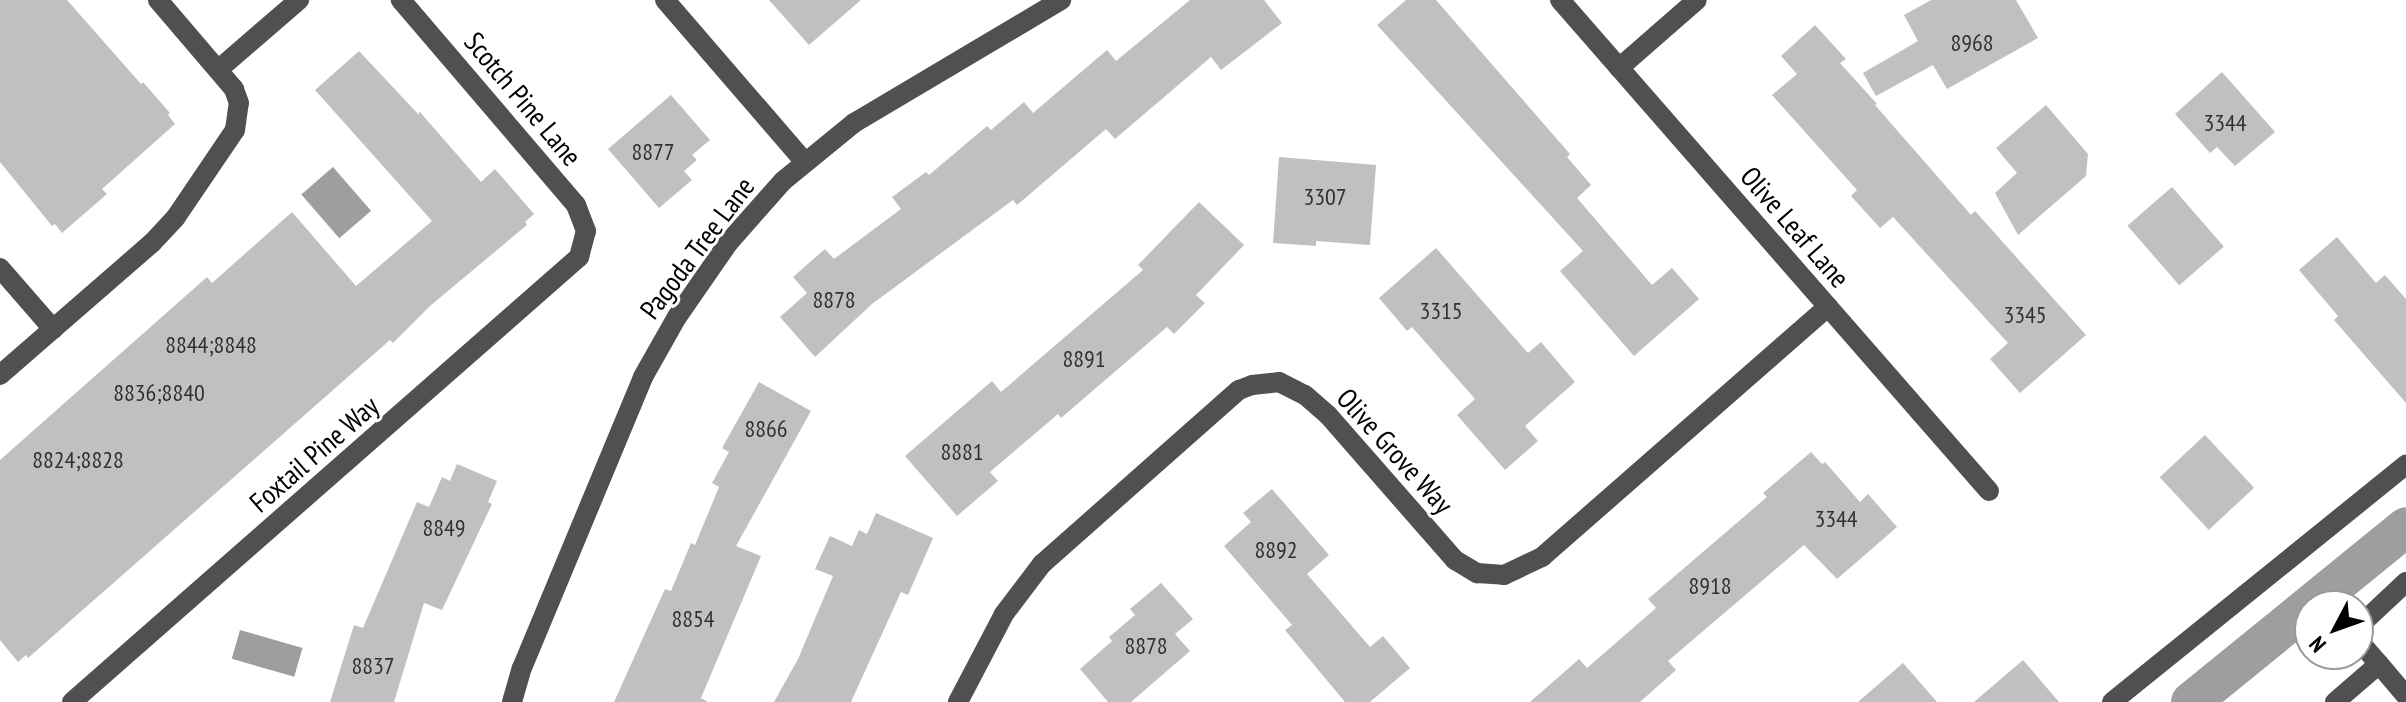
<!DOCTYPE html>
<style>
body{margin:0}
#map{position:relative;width:2406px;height:702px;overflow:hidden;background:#fff;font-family:"PT Sans Narrow",sans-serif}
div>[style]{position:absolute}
.water>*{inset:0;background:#9e9e9e;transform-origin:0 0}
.canal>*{height:40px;margin:-20px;padding:0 20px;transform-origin:20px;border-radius:20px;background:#9e9e9e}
.building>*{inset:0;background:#c0c0c0;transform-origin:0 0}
.minor>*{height:20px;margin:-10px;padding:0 10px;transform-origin:10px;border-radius:10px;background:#505050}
span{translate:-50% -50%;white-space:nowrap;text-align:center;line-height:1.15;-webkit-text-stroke:6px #fff;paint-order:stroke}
.number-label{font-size:24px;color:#303030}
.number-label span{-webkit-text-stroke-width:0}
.street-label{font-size:28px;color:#000}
.north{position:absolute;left:2294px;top:590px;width:80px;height:80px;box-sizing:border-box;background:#fff;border:2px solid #999;border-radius:50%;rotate:229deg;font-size:22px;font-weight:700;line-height:32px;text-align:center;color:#000}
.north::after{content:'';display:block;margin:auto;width:28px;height:36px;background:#000;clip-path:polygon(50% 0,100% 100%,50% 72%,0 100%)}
</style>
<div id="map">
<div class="water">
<div style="left:333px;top:167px;width:58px;height:42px;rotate:49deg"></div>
<div style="left:240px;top:630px;width:65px;height:30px;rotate:16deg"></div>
</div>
<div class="canal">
<div style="left:2191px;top:702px;width:277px;rotate:-39.1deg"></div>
</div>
<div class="building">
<div style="clip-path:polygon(0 0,67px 0,141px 84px,143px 82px,170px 113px,168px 115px,175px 124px,102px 189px,107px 194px,62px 233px,55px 224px,52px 226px,0 162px)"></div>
<div style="clip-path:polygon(769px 0,861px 0,809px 45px)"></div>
<div style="clip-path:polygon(1190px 0,1264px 0,1282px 23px,1221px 70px,1211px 57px,1115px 139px,1106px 129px,1017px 205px,1013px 200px,872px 304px,815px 357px,780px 317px,807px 293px,793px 277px,825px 249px,834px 259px,901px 209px,892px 197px,926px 172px,929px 175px,987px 126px,991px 130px,1024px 102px,1033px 113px,1107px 50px,1116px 61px)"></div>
<div style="clip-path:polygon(1406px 0,1436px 0,1570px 154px,1567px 157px,1591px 185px,1577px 198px,1652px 285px,1672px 268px,1699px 299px,1634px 356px,1560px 271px,1583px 251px,1377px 25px)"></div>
<div style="clip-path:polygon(1931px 0,2016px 0,2038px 38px,1947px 89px,1933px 65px,1876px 96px,1863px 73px,1918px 41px,1904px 15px)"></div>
<div style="clip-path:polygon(1815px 25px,1846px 59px,1840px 63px,1877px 104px,1875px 105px,1971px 215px,1975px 211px,2086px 335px,2020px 393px,1990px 359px,2008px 343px,1893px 217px,1880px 228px,1851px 196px,1857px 190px,1772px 95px,1797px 74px,1781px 56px)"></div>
<div style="clip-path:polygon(359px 51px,419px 115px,419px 111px,481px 182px,495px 169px,534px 214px,525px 222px,527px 225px,430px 306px,393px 343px,390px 340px,28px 658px,26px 655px,18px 662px,0 640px,0 460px,207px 277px,212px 283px,292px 212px,356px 286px,432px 221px,315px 90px)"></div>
<div style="clip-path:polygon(2222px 72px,2275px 132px,2235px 166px,2217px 147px,2210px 153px,2175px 114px)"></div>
<div style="clip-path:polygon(671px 95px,710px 140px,692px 155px,697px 160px,684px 171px,692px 180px,659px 208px,608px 149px)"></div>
<div style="clip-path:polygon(2046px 105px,2088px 154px,2086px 176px,2018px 235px,1995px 193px,2017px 173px,1996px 148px)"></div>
<div style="clip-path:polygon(1279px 157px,1376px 165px,1370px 245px,1316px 241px,1316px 246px,1273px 243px)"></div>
<div style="left:2172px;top:187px;width:79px;height:59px;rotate:49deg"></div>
<div style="clip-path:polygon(1199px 202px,1244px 245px,1196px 295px,1205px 303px,1174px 334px,1167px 327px,1061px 418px,1058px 414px,990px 472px,998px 481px,957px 516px,905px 456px,992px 381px,1001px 392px,1143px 270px,1138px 265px)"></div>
<div style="clip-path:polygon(2337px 237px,2376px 283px,2385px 275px,2406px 299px,2406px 403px,2334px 320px,2338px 316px,2299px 270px)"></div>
<div style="clip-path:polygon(1436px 248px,1528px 353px,1541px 342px,1575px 382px,1525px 426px,1538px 441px,1505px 470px,1457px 415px,1475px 399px,1412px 327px,1407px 331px,1379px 298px)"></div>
<div style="clip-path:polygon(759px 382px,811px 411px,736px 546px,761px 556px,701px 698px,708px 702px,614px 702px,665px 589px,671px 591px,691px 543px,695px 545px,719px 487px,712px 483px,729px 452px,722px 448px)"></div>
<div style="left:2205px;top:435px;width:72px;height:62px;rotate:47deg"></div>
<div style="clip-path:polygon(1811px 452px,1822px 464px,1825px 462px,1860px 502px,1868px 494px,1897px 527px,1837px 579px,1804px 545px,1668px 661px,1676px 670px,1640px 702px,1530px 702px,1579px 659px,1587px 668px,1656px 608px,1648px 599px,1767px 497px,1763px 493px)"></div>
<div style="clip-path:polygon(457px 464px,497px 481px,488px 502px,492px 504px,442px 610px,424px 603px,394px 702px,330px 702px,354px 625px,363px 628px,417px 502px,429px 507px,442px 477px,450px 481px)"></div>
<div style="clip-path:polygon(1272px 489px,1329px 555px,1307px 574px,1370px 647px,1383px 636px,1410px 668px,1370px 702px,1345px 702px,1285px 630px,1292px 625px,1224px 546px,1251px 522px,1243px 513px)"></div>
<div style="clip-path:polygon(876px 513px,933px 538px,908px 595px,901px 592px,851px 702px,774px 702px,798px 659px,833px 576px,815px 569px,830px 536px,852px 546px,859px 530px,867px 534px)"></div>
<div style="clip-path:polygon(1161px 583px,1193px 619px,1175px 634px,1190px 651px,1131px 702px,1108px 702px,1080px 669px,1112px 641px,1109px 637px,1135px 615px,1130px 609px)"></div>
<div style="clip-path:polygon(2023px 660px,2059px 702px,1974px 702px)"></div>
<div style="clip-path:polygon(1903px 663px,1937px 702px,1858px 702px)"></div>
</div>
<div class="minor">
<div style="left:665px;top:0;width:214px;rotate:49.2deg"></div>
<div style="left:1560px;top:0;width:652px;rotate:48.86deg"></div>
<div style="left:1619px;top:68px;width:103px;rotate:-41.1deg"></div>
<div style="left:219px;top:69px;width:106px;rotate:-40.8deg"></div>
<div style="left:0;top:268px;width:81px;rotate:49deg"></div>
<div style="left:0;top:375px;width:201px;rotate:-41deg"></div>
<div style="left:152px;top:243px;width:35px;rotate:-47deg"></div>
<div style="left:176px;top:217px;width:105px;rotate:-55.9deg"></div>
<div style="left:235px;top:130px;width:27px;rotate:-82deg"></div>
<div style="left:239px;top:103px;width:15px;rotate:-110deg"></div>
<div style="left:234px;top:89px;width:117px;rotate:-130.5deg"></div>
<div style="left:2358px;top:627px;width:66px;rotate:-43.2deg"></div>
<div style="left:2358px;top:640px;width:32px;rotate:49deg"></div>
<div style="left:72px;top:702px;width:675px;rotate:-41.27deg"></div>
<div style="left:579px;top:257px;width:27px;rotate:-75deg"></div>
<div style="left:586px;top:231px;width:28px;rotate:-111deg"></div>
<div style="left:576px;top:205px;width:270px;rotate:-130.5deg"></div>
<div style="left:512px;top:702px;width:35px;rotate:-74deg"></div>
<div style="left:522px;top:668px;width:315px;rotate:-67.4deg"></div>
<div style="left:643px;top:377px;width:69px;rotate:-60.5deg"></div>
<div style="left:677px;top:317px;width:91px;rotate:-55.3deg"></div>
<div style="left:729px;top:242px;width:81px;rotate:-48.5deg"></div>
<div style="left:783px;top:181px;width:92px;rotate:-39.2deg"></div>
<div style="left:854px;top:123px;width:241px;rotate:-30.7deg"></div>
<div style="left:958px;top:702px;width:99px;rotate:-62.4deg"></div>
<div style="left:1004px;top:614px;width:63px;rotate:-52.8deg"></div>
<div style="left:1042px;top:564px;width:263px;rotate:-41.5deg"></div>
<div style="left:1239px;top:390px;width:14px;rotate:-21deg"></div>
<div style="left:1252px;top:385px;width:27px;rotate:-6deg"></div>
<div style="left:1279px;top:382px;width:29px;rotate:27deg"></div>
<div style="left:1305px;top:395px;width:30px;rotate:41deg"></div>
<div style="left:1328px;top:415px;width:193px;rotate:48.8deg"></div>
<div style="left:1455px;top:560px;width:26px;rotate:31deg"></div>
<div style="left:1477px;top:573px;width:27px;rotate:4deg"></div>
<div style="left:1504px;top:575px;width:42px;rotate:-25.3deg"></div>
<div style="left:1542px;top:557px;width:380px;rotate:-41.2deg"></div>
<div style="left:2112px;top:702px;width:378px;rotate:-38.9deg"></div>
<div style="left:2335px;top:702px;width:58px;rotate:-40.8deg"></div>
<div style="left:2379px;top:664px;width:42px;rotate:49.8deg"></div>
</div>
<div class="number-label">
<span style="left:1972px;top:43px">8968</span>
<span style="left:2225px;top:123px">3344</span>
<span style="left:653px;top:152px">8877</span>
<span style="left:1325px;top:197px">3307</span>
<span style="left:834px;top:300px">8878</span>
<span style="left:1441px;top:311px">3315</span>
<span style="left:2025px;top:315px">3345</span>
<span style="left:211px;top:345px">8844;8848</span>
<span style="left:1084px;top:359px">8891</span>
<span style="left:159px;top:393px">8836;8840</span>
<span style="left:766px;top:429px">8866</span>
<span style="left:962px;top:452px">8881</span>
<span style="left:78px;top:460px">8824;8828</span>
<span style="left:1836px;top:519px">3344</span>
<span style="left:444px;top:528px">8849</span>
<span style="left:1276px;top:550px">8892</span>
<span style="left:1710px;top:586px">8918</span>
<span style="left:693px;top:619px">8854</span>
<span style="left:1146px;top:646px">8878</span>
<span style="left:373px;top:666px">8837</span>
</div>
<div class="street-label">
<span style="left:523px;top:99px;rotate:50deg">Scotch Pine Lane</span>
<span style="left:1795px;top:227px;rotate:49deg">Olive Leaf Lane</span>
<span style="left:697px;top:248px;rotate:-53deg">Pagoda Tree Lane</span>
<span style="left:1395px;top:451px;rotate:48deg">Olive Grove Way</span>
<span style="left:314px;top:454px;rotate:-41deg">Foxtail Pine Way</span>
</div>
<div class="north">N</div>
</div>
